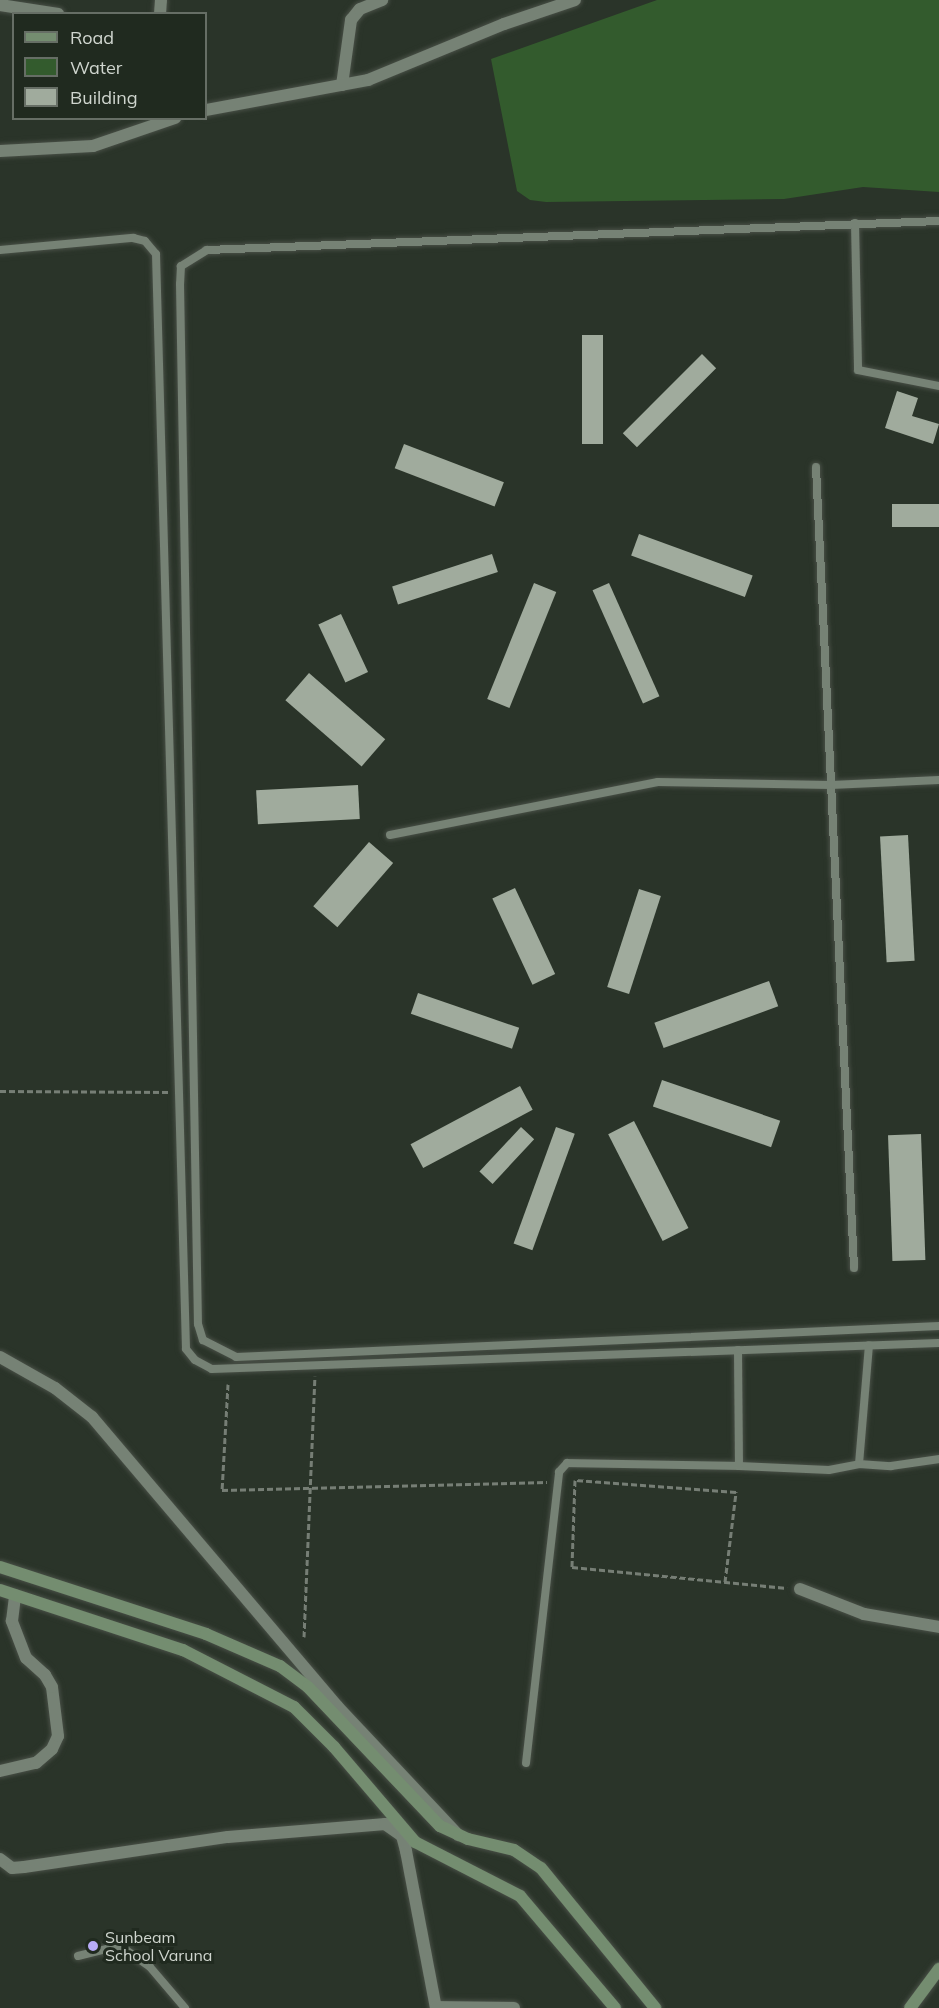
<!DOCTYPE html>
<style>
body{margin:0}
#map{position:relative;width:939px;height:2008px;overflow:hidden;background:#2a3429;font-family:Mulish,sans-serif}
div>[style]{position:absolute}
.water>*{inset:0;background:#335b2d}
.building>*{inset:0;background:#a0ab9d;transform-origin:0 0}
.path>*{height:3px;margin-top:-1.5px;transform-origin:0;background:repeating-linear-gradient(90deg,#767e75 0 6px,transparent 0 9px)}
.roads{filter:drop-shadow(0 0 2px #484f46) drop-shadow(0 0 2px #484f46)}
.lane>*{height:8px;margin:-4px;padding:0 4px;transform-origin:4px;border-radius:4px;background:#768275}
.street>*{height:12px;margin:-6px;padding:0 6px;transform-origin:6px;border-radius:6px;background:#768275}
.secondary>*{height:12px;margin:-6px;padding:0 6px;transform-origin:6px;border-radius:6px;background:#748d70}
.dots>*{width:16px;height:16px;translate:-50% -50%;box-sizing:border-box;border:3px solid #202a1f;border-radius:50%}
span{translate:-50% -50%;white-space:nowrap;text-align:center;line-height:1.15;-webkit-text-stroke:6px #202a1f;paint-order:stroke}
.poi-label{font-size:16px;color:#cfd5ce}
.left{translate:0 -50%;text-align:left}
.legend{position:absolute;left:12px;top:12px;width:195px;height:108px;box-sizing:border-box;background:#202a1f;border:2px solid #666e65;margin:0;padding:8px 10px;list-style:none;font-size:18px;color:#cfd5ce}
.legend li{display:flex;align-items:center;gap:12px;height:30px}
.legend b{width:30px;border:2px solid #666e65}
</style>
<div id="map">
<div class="water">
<div style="clip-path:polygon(657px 0,939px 0,939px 192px,863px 187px,784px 199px,546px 202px,530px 200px,517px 191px,491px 59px)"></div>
</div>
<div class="building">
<div style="left:582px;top:335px;width:21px;height:109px"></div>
<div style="left:702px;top:354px;width:20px;height:112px;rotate:45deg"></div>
<div style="clip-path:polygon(897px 391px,918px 398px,912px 416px,939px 424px,933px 444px,885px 428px)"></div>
<div style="left:404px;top:444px;width:107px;height:26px;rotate:21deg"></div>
<div style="left:939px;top:504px;width:23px;height:47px;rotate:90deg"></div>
<div style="left:639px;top:534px;width:121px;height:23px;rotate:20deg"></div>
<div style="left:492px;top:554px;width:19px;height:105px;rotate:72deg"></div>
<div style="left:534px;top:583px;width:24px;height:125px;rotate:22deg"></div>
<div style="left:609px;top:583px;width:124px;height:18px;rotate:66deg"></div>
<div style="left:341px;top:614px;width:64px;height:25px;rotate:65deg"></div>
<div style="left:309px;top:673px;width:101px;height:36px;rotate:41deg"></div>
<div style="left:358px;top:785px;width:34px;height:102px;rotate:87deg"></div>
<div style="left:908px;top:835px;width:126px;height:28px;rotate:87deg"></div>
<div style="left:369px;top:842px;width:32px;height:85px;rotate:41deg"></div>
<div style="left:515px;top:888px;width:95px;height:25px;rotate:65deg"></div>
<div style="left:639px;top:889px;width:23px;height:103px;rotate:18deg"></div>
<div style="left:769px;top:981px;width:27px;height:122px;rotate:70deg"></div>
<div style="left:418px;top:993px;width:107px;height:22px;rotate:19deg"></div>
<div style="left:662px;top:1080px;width:125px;height:28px;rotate:19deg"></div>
<div style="left:520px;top:1086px;width:27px;height:124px;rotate:62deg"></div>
<div style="left:634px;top:1121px;width:120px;height:29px;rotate:63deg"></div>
<div style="left:521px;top:1127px;width:18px;height:61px;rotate:43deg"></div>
<div style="left:556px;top:1127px;width:20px;height:124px;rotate:20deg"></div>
<div style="left:921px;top:1134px;width:126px;height:33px;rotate:88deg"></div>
</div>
<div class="path">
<div style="left:0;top:1091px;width:169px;rotate:0.3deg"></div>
<div style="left:228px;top:1384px;width:106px;rotate:93.2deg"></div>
<div style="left:222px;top:1490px;width:325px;rotate:-1.4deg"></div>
<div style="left:725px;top:1582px;width:91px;rotate:-83deg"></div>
<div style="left:736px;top:1492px;width:161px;rotate:-175.7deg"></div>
<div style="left:575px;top:1480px;width:87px;rotate:92deg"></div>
<div style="left:572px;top:1567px;width:216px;rotate:5.6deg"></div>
<div style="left:304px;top:1637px;width:261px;rotate:-87.6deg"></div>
</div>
<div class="roads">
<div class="lane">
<div style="left:939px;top:221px;width:733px;rotate:177.73deg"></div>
<div style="left:207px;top:250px;width:31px;rotate:148deg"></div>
<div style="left:181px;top:266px;width:18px;rotate:93deg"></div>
<div style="left:180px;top:284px;width:1040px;rotate:89.01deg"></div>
<div style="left:198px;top:1324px;width:17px;rotate:73deg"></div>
<div style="left:203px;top:1340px;width:37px;rotate:27deg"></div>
<div style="left:236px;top:1357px;width:704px;rotate:-2.52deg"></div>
<div style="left:855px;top:223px;width:147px;rotate:88.8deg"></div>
<div style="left:858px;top:370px;width:83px;rotate:11.2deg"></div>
<div style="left:0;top:250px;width:134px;rotate:-5.2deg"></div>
<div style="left:133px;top:238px;width:12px;rotate:14deg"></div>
<div style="left:145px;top:241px;width:17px;rotate:50deg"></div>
<div style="left:156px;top:254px;width:1095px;rotate:88.43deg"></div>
<div style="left:186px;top:1349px;width:14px;rotate:51deg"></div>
<div style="left:195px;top:1360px;width:19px;rotate:28deg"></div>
<div style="left:212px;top:1369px;width:727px;rotate:-2.05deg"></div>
<div style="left:816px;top:467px;width:802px;rotate:87.28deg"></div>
<div style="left:390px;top:835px;width:273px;rotate:-11.2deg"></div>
<div style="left:658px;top:782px;width:173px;rotate:1deg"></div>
<div style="left:831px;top:785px;width:108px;rotate:-2.7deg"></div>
<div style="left:859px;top:1464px;width:119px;rotate:-85.2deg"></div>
<div style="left:739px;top:1466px;width:90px;rotate:2.5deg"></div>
<div style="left:829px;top:1470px;width:31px;rotate:-11deg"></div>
<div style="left:859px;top:1464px;width:32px;rotate:4deg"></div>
<div style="left:891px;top:1466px;width:49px;rotate:-8.3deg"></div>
<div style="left:526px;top:1763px;width:293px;rotate:-83.5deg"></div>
<div style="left:559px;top:1472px;width:12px;rotate:-48deg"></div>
<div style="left:567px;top:1463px;width:172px;rotate:1deg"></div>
<div style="left:739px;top:1466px;width:116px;rotate:-90.5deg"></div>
<div style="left:78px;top:1956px;width:33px;rotate:-14deg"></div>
<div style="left:110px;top:1948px;width:16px;rotate:7deg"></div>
<div style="left:126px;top:1950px;width:29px;rotate:35deg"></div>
<div style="left:150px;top:1967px;width:54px;rotate:49.5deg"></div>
</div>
<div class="street">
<div style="left:0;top:5px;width:59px;rotate:8.8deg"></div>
<div style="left:160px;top:14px;width:14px;rotate:-86deg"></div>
<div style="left:342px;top:85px;width:66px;rotate:-82.1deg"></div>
<div style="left:351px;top:20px;width:14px;rotate:-51deg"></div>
<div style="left:360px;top:9px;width:24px;rotate:-22deg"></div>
<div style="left:206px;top:110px;width:165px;rotate:-10.5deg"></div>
<div style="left:368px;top:80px;width:147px;rotate:-22.4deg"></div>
<div style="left:504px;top:24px;width:75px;rotate:-18.7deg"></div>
<div style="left:0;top:151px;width:93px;rotate:-3.1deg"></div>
<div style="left:93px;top:146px;width:87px;rotate:-18.9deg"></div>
<div style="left:0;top:1357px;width:63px;rotate:29.4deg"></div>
<div style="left:55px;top:1388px;width:47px;rotate:38.1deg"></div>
<div style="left:92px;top:1417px;width:379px;rotate:49.7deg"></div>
<div style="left:337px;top:1706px;width:177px;rotate:46.8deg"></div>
<div style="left:800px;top:1589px;width:69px;rotate:21.3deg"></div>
<div style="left:864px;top:1614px;width:76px;rotate:9.8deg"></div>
<div style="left:0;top:1771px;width:37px;rotate:-13deg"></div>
<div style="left:36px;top:1763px;width:21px;rotate:-41deg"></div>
<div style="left:52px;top:1749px;width:14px;rotate:-65deg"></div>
<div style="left:58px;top:1736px;width:49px;rotate:-97deg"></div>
<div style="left:52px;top:1687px;width:14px;rotate:-120deg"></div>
<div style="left:45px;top:1675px;width:25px;rotate:-138deg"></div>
<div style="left:26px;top:1658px;width:40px;rotate:-111deg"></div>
<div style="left:12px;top:1621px;width:26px;rotate:-83deg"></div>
<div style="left:0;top:1859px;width:15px;rotate:37deg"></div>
<div style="left:12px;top:1868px;width:12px;rotate:-5deg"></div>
<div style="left:24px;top:1867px;width:206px;rotate:-8.4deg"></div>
<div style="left:228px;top:1837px;width:158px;rotate:-4.7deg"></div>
<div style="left:385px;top:1824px;width:21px;rotate:35deg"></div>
<div style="left:402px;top:1836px;width:16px;rotate:75deg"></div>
<div style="left:406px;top:1851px;width:160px;rotate:79.2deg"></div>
<div style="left:436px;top:2007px;width:78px;rotate:0.7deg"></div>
</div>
<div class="secondary">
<div style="left:0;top:1567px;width:217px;rotate:18deg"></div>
<div style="left:206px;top:1634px;width:81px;rotate:23.4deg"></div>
<div style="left:280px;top:1666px;width:35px;rotate:37deg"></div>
<div style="left:308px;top:1687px;width:192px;rotate:46.5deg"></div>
<div style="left:440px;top:1826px;width:31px;rotate:25deg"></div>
<div style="left:468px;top:1839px;width:47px;rotate:13.4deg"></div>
<div style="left:514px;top:1850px;width:32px;rotate:34deg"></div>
<div style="left:541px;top:1868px;width:181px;rotate:50.8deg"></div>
<div style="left:0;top:1590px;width:193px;rotate:18.2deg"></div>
<div style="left:183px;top:1650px;width:125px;rotate:27.2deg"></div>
<div style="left:294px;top:1707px;width:57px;rotate:45deg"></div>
<div style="left:334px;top:1747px;width:125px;rotate:49.5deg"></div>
<div style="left:415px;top:1842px;width:118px;rotate:27.2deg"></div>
<div style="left:520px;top:1896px;width:147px;rotate:49.7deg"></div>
<div style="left:910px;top:2008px;width:49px;rotate:-53.4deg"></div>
</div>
</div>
<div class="dots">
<div style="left:93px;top:1946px;background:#b7abf7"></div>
</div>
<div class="poi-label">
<span class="left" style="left:105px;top:1946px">Sunbeam<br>School Varuna</span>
</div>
<ul class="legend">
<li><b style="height:8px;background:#748d70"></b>Road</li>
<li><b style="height:16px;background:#335b2d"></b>Water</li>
<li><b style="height:16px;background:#a0ab9d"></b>Building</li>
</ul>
</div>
